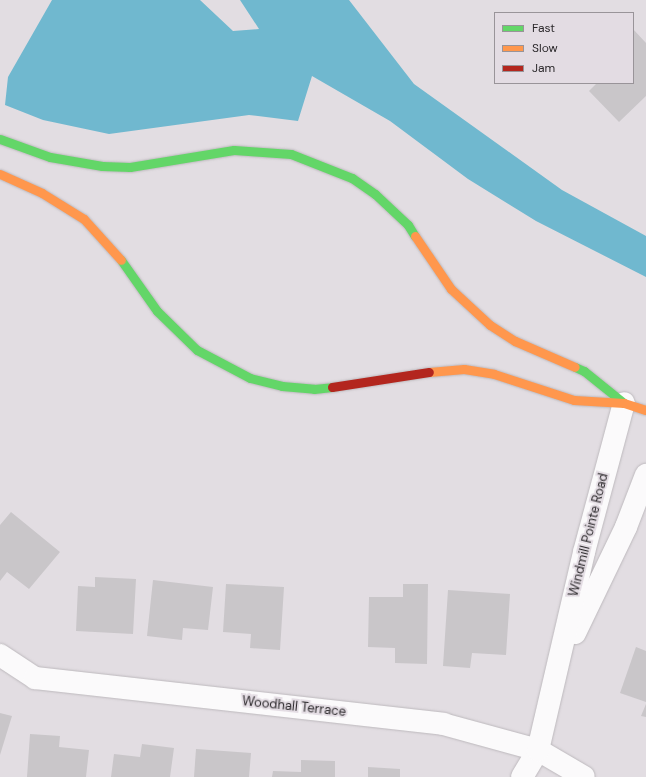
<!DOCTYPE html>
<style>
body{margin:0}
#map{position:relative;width:646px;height:777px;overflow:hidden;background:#e2dde2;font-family:"DM Sans",sans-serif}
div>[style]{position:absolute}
.water>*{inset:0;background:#70b8cf}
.building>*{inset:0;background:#c9c6c9}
.roads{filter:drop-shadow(0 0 1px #bdb9bd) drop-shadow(0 0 1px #bdb9bd)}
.street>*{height:22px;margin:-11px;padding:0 11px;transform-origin:11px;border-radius:11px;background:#fbfafb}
.fast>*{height:9px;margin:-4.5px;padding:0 4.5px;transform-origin:4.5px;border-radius:4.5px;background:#63d668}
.slow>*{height:9px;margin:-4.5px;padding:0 4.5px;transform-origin:4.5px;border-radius:4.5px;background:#ff974d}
.jam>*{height:9px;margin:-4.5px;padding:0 4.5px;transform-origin:4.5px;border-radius:4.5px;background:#b3261e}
span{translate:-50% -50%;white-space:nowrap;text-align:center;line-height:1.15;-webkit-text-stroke:4px #e3dce3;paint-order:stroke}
.street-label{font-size:13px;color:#2b282b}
.legend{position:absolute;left:494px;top:12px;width:140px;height:72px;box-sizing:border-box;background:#e3dce3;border:1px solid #999499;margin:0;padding:5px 7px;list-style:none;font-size:12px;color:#2b282b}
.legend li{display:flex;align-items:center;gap:8px;height:20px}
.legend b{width:20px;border:1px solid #999499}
</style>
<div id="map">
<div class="water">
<div style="clip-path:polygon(52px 0,200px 0,233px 31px,259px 29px,240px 0,349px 0,414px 84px,562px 190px,646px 236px,646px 277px,536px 221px,468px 179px,390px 121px,312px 76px,298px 121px,249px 115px,109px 134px,43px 120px,5px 105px,8px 77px)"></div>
</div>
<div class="building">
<div style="clip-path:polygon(633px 29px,646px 43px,646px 96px,619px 122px,589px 91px,597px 83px,633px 83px)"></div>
<div style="clip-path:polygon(11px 512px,60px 552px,29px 589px,7px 572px,0 581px,0 525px)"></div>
<div style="clip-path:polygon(95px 577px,136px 579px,133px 634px,76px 631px,78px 586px,95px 587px)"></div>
<div style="clip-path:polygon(153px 580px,213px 587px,208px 630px,183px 628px,182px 640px,147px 636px)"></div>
<div style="clip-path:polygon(226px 584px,284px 587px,280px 650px,250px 648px,251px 634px,223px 632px)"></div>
<div style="clip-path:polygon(403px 584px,428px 584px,427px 664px,395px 663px,395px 648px,368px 647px,369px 597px,403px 597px)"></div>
<div style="clip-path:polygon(448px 590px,510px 594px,506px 655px,472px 653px,470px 668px,443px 666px)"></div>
<div style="clip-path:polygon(636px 647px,646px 651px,646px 702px,620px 693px)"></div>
<div style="clip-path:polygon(646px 704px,646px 717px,641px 716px)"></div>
<div style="clip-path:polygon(0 713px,12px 716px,0 755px)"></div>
<div style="clip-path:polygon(30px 734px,60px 736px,59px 747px,89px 750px,86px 777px,27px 777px)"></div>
<div style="clip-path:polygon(142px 744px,174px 748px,170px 777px,111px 777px,114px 754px,140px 757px)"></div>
<div style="clip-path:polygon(196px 749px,251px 753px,249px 777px,194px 777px)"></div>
<div style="clip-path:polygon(301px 760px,335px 761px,335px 777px,272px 777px,273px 771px,301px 772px)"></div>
<div style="clip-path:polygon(368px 767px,400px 769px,400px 777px,368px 777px)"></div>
</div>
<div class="roads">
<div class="street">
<div style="left:575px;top:633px;width:118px;rotate:-64.3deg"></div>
<div style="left:626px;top:527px;width:56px;rotate:-69deg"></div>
<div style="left:0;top:655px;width:42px;rotate:33.3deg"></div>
<div style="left:35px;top:678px;width:411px;rotate:6.4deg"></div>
<div style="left:443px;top:724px;width:98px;rotate:15.3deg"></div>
<div style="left:538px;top:750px;width:53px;rotate:30.4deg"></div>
<div style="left:522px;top:777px;width:31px;rotate:-59deg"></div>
<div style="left:538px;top:750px;width:203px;rotate:-76.9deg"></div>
<div style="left:584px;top:552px;width:154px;rotate:-75deg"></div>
</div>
<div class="fast">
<div style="left:0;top:139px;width:53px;rotate:19.8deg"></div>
<div style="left:50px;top:157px;width:53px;rotate:9.8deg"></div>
<div style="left:102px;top:166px;width:28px;rotate:2deg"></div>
<div style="left:130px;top:167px;width:105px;rotate:-9.3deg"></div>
<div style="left:234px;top:150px;width:57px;rotate:4deg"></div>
<div style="left:291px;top:154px;width:66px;rotate:21.5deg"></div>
<div style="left:352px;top:178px;width:28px;rotate:35deg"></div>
<div style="left:375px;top:194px;width:45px;rotate:43.2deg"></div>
<div style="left:408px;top:225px;width:13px;rotate:58deg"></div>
<div style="left:121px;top:260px;width:62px;rotate:54.8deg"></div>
<div style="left:157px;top:311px;width:56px;rotate:44.3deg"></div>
<div style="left:197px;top:350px;width:60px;rotate:27.8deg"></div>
<div style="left:250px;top:378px;width:33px;rotate:14deg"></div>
<div style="left:282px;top:386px;width:32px;rotate:5deg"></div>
<div style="left:314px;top:389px;width:18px;rotate:-6deg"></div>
<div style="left:575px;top:367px;width:10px;rotate:24deg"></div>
<div style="left:584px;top:371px;width:51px;rotate:38.7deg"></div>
</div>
<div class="slow">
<div style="left:0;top:174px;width:46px;rotate:24.3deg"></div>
<div style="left:42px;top:193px;width:49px;rotate:31.8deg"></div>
<div style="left:84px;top:219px;width:55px;rotate:47.9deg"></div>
<div style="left:415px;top:236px;width:64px;rotate:55.8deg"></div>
<div style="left:451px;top:289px;width:53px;rotate:42.7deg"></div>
<div style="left:490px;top:325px;width:30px;rotate:33deg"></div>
<div style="left:515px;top:341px;width:65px;rotate:23.4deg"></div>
<div style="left:429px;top:372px;width:35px;rotate:-5deg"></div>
<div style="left:464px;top:369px;width:30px;rotate:9deg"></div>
<div style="left:494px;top:374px;width:84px;rotate:18deg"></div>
<div style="left:574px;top:400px;width:50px;rotate:3.4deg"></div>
<div style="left:624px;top:403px;width:23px;rotate:18deg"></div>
</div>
<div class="jam">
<div style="left:332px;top:387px;width:98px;rotate:-8.8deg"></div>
</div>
</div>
<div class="street-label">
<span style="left:589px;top:535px;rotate:-76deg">Windmill Pointe Road</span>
<span style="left:294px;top:707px;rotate:6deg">Woodhall Terrace</span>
</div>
<ul class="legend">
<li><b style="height:5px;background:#63d668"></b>Fast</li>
<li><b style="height:5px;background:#ff974d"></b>Slow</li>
<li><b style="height:5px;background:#b3261e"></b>Jam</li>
</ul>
</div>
